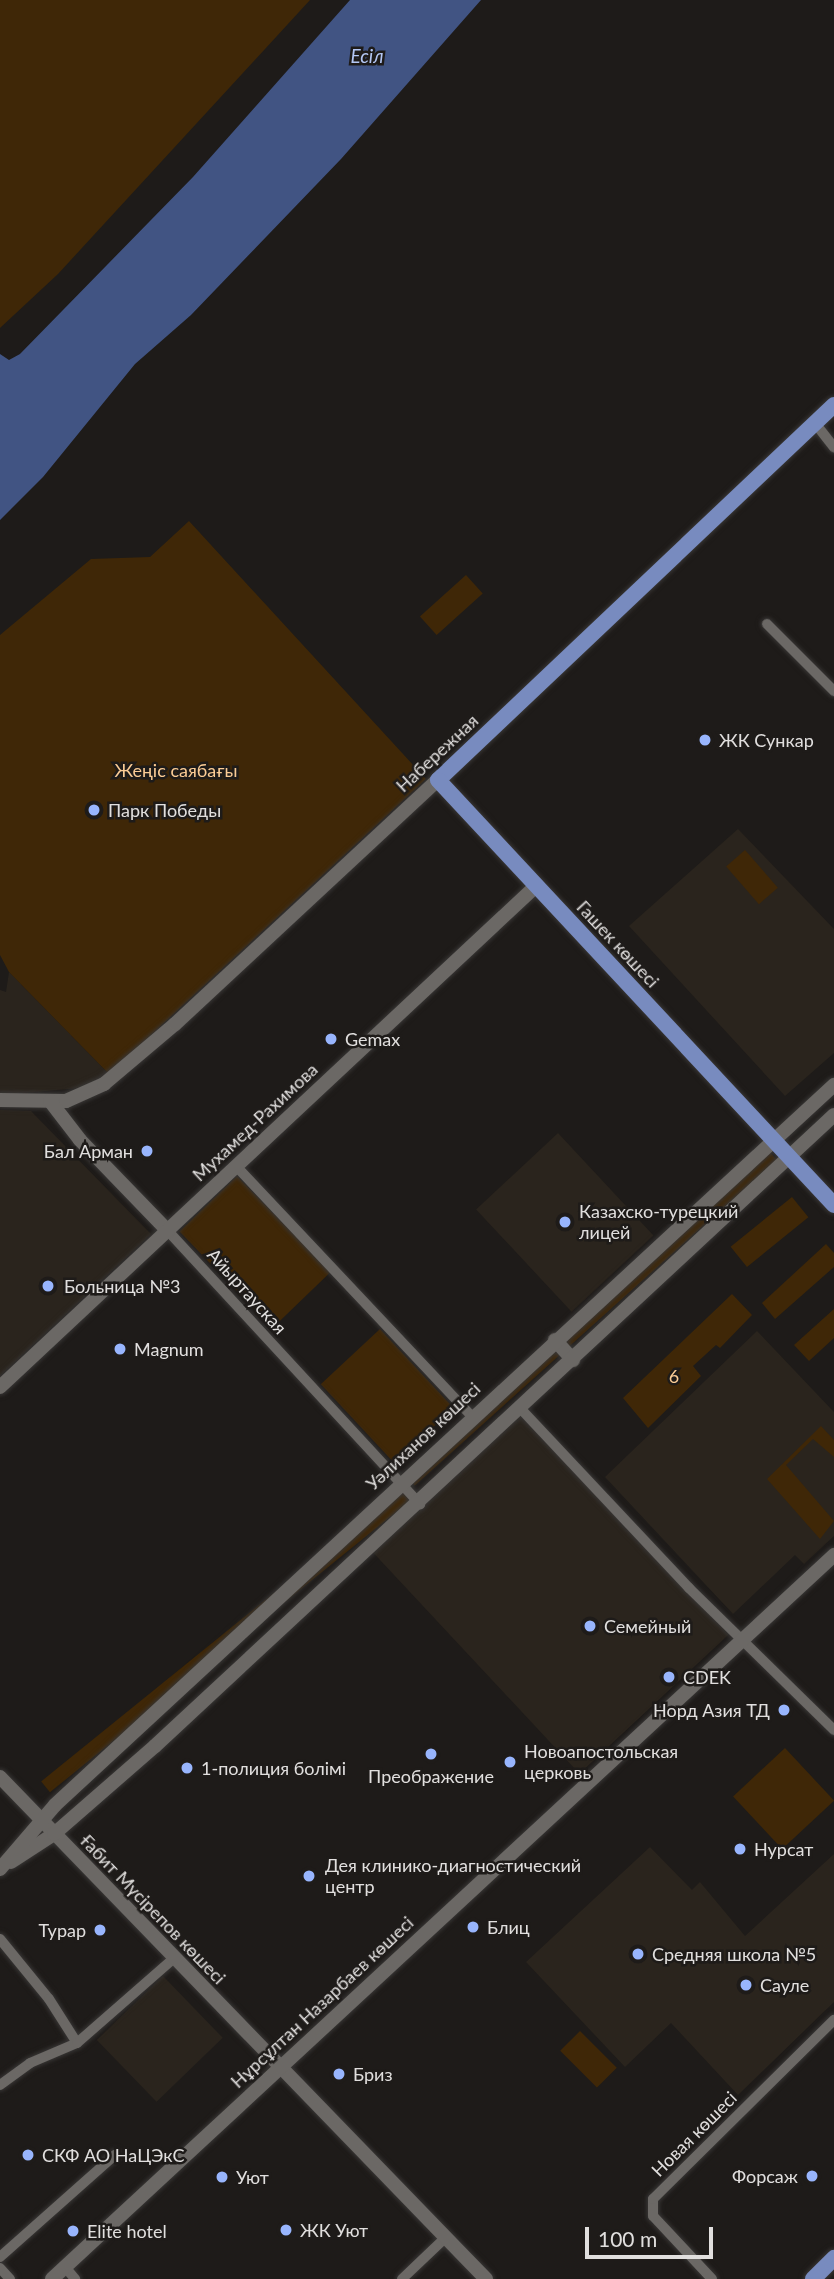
<!DOCTYPE html>
<meta charset="utf-8">
<style>
body{margin:0}
#map{position:relative;width:834px;height:2279px;overflow:hidden;background:#1e1b19;font-family:Lato,sans-serif}
div>[style]{position:absolute}
.built>*{inset:0;background:#2a241d;transform-origin:0 0}
.green>*{inset:0;background:#3f2707;transform-origin:0 0}
.water>*{inset:0;background:#415483}
.roads{filter:drop-shadow(0 0 2px #383635) drop-shadow(0 0 2px #383635)}
.street>*{height:10px;margin:-5px;padding:0 5px;transform-origin:5px;border-radius:5px;background:#6b6865}
.secondary>*{height:14px;margin:-7px;padding:0 7px;transform-origin:7px;border-radius:7px;background:#6b6865}
.primary>*{height:16px;margin:-8px;padding:0 8px;transform-origin:8px;border-radius:8px;background:#788bbf}
.dots>*{width:19px;height:19px;translate:-50% -50%;box-sizing:border-box;border:4px solid #1e1b19;border-radius:50%}
span{translate:-50% -50%;white-space:nowrap;text-align:center;line-height:1.15;-webkit-text-stroke:5px #1e1b19;paint-order:stroke}
.poi-label{font-size:18px;color:#e1dfde}
.left{translate:0 -50%;text-align:left}
.right{translate:-100% -50%;text-align:right}
.street-label{font-size:18px;color:#e1dfde}
.park-label{font-size:18px;color:#fbcc95}
.water-label{font-size:19px;color:#b4c7f4;font-style:italic}
.scale{position:absolute;left:585px;top:2227px;width:128px;height:32px;box-sizing:border-box;border:4px solid #e1dfde;border-top:0;padding-left:9px;font-size:21px;line-height:24px;white-space:nowrap;color:#e1dfde;-webkit-text-stroke:5px #1e1b19;paint-order:stroke}
</style>
<div id="map">
<div class="built">
<div style="clip-path:polygon(738px 829px,834px 929px,834px 1053px,785px 1096px,629px 926px)"></div>
<div style="clip-path:polygon(9px 972px,109px 1074px,80px 1088px,0 1095px,0 990px,6px 992px)"></div>
<div style="clip-path:polygon(0 1110px,31px 1111px,151px 1234px,0 1376px)"></div>
<div style="left:558px;top:1133px;width:140px;height:112px;rotate:47deg"></div>
<div style="clip-path:polygon(757px 1331px,834px 1412px,834px 1536px,804px 1564px,795px 1555px,733px 1614px,605px 1477px)"></div>
<div style="left:522px;top:1413px;width:303px;height:204px;rotate:47deg"></div>
<div style="clip-path:polygon(650px 1847px,692px 1890px,700px 1882px,745px 1936px,834px 1854px,834px 2002px,738px 2095px,671px 2023px,625px 2067px,526px 1962px)"></div>
<div style="left:163px;top:1976px;width:86px;height:92px;rotate:46deg"></div>
</div>
<div class="green">
<div style="clip-path:polygon(0 0,310px 0,58px 274px,0 328px)"></div>
<div style="clip-path:polygon(189px 521px,426px 779px,109px 1074px,9px 972px,0 955px,0 635px,91px 559px,150px 557px)"></div>
<div style="left:466px;top:575px;width:25px;height:62px;rotate:48deg"></div>
<div style="left:745px;top:850px;width:50px;height:25px;rotate:49deg"></div>
<div style="left:768px;top:1150px;width:13px;height:487px;rotate:48deg"></div>
<div style="left:237px;top:1176px;width:134px;height:80px;rotate:46deg"></div>
<div style="left:792px;top:1197px;width:26px;height:79px;rotate:51deg"></div>
<div style="clip-path:polygon(826px 1244px,834px 1253px,834px 1267px,775px 1319px,762px 1303px)"></div>
<div style="clip-path:polygon(732px 1294px,752px 1315px,720px 1348px,716px 1345px,693px 1366px,701px 1376px,648px 1428px,623px 1398px)"></div>
<div style="clip-path:polygon(834px 1309px,834px 1338px,809px 1361px,794px 1345px)"></div>
<div style="left:380px;top:1329px;width:108px;height:81px;rotate:47deg"></div>
<div style="clip-path:polygon(821px 1426px,834px 1440px,834px 1457px,813px 1439px,786px 1465px,834px 1521px,820px 1539px,767px 1479px)"></div>
<div style="left:401px;top:1490px;width:14px;height:463px;rotate:51deg"></div>
<div style="left:785px;top:1748px;width:72px;height:71px;rotate:47deg"></div>
<div style="left:580px;top:2031px;width:52px;height:28px;rotate:45deg"></div>
</div>
<div class="water">
<div style="clip-path:polygon(350px 0,481px 0,341px 159px,191px 315px,135px 364px,43px 477px,0 520px,0 354px,9px 360px,20px 354px,193px 177px)"></div>
</div>
<div class="roads">
<div class="street">
<div style="left:815px;top:423px;width:31px;rotate:52deg"></div>
<div style="left:767px;top:624px;width:95px;rotate:45deg"></div>
<div style="left:236px;top:1166px;width:344px;rotate:46.7deg"></div>
<div style="left:168px;top:1231px;width:372px;rotate:47.3deg"></div>
<div style="left:520px;top:1408px;width:247px;rotate:46.8deg"></div>
<div style="left:689px;top:1588px;width:203px;rotate:44.4deg"></div>
<div style="left:0;top:1939px;width:77px;rotate:50.8deg"></div>
<div style="left:49px;top:1999px;width:52px;rotate:57.5deg"></div>
<div style="left:0;top:2085px;width:37px;rotate:-36deg"></div>
<div style="left:30px;top:2063px;width:51px;rotate:-23.1deg"></div>
<div style="left:77px;top:2043px;width:128px;rotate:-41.2deg"></div>
<div style="left:0;top:2257px;width:154px;rotate:-41.6deg"></div>
<div style="left:65px;top:2267px;width:16px;rotate:50deg"></div>
<div style="left:0;top:2268px;width:15px;rotate:48deg"></div>
<div style="left:402px;top:2279px;width:59px;rotate:-43.6deg"></div>
<div style="left:712px;top:2279px;width:86px;rotate:-133.1deg"></div>
<div style="left:653px;top:2216px;width:17px;rotate:-90deg"></div>
<div style="left:653px;top:2199px;width:255px;rotate:-44.7deg"></div>
</div>
<div class="secondary">
<div style="left:0;top:1100px;width:66px;rotate:0.9deg"></div>
<div style="left:66px;top:1101px;width:42px;rotate:-24.1deg"></div>
<div style="left:104px;top:1084px;width:93px;rotate:-40.2deg"></div>
<div style="left:175px;top:1024px;width:359px;rotate:-42.9deg"></div>
<div style="left:50px;top:1101px;width:49px;rotate:52.4deg"></div>
<div style="left:80px;top:1140px;width:127px;rotate:46deg"></div>
<div style="left:555px;top:1340px;width:27px;rotate:48deg"></div>
<div style="left:0;top:1387px;width:735px;rotate:-43.07deg"></div>
<div style="left:0;top:1777px;width:699px;rotate:45.93deg"></div>
<div style="left:11px;top:1862px;width:51px;rotate:-33.1deg"></div>
<div style="left:54px;top:1834px;width:134px;rotate:-41.1deg"></div>
<div style="left:155px;top:1746px;width:927px;rotate:-42.9deg"></div>
<div style="left:0;top:1869px;width:84px;rotate:-49.3deg"></div>
<div style="left:55px;top:1805px;width:1061px;rotate:-42.75deg"></div>
<div style="left:52px;top:2279px;width:1066px;rotate:-42.79deg"></div>
</div>
<div class="primary">
<div style="left:834px;top:405px;width:545px;rotate:136.56deg"></div>
<div style="left:438px;top:780px;width:581px;rotate:47.02deg"></div>
<div style="left:813px;top:2279px;width:30px;rotate:-45deg"></div>
</div>
</div>
<div class="dots">
<div style="left:705px;top:740px;background:#98b5fd"></div>
<div style="left:94px;top:810px;background:#98b5fd"></div>
<div style="left:331px;top:1039px;background:#98b5fd"></div>
<div style="left:147px;top:1151px;background:#98b5fd"></div>
<div style="left:565px;top:1222px;background:#98b5fd"></div>
<div style="left:48px;top:1286px;background:#98b5fd"></div>
<div style="left:120px;top:1349px;background:#98b5fd"></div>
<div style="left:590px;top:1626px;background:#98b5fd"></div>
<div style="left:669px;top:1677px;background:#98b5fd"></div>
<div style="left:784px;top:1710px;background:#98b5fd"></div>
<div style="left:431px;top:1754px;background:#98b5fd"></div>
<div style="left:510px;top:1762px;background:#98b5fd"></div>
<div style="left:187px;top:1768px;background:#98b5fd"></div>
<div style="left:740px;top:1849px;background:#98b5fd"></div>
<div style="left:309px;top:1876px;background:#98b5fd"></div>
<div style="left:473px;top:1927px;background:#98b5fd"></div>
<div style="left:100px;top:1930px;background:#98b5fd"></div>
<div style="left:638px;top:1954px;background:#98b5fd"></div>
<div style="left:746px;top:1985px;background:#98b5fd"></div>
<div style="left:339px;top:2074px;background:#98b5fd"></div>
<div style="left:28px;top:2155px;background:#98b5fd"></div>
<div style="left:812px;top:2176px;background:#98b5fd"></div>
<div style="left:222px;top:2177px;background:#98b5fd"></div>
<div style="left:286px;top:2230px;background:#98b5fd"></div>
<div style="left:73px;top:2231px;background:#98b5fd"></div>
</div>
<div class="poi-label">
<span class="left" style="left:719px;top:740px">ЖК Сункар</span>
<span class="left" style="left:108px;top:810px">Парк Победы</span>
<span class="left" style="left:345px;top:1039px">Gemax</span>
<span class="right" style="left:133px;top:1151px">Бал Арман</span>
<span class="left" style="left:579px;top:1222px">Казахско-турецкий<br>лицей</span>
<span class="left" style="left:64px;top:1286px">Больница №3</span>
<span class="left" style="left:134px;top:1349px">Magnum</span>
<span class="left" style="left:604px;top:1626px">Семейный</span>
<span class="left" style="left:683px;top:1677px">CDEK</span>
<span class="right" style="left:770px;top:1710px">Норд Азия ТД</span>
<span class="left" style="left:524px;top:1762px">Новоапостольская<br>церковь</span>
<span class="left" style="left:201px;top:1768px">1-полиция болiмi</span>
<span style="left:431px;top:1776px">Преображение</span>
<span class="left" style="left:754px;top:1849px">Нурсат</span>
<span class="left" style="left:325px;top:1876px">Дея клинико-диагностический<br>центр</span>
<span class="left" style="left:487px;top:1927px">Блиц</span>
<span class="right" style="left:86px;top:1930px">Турар</span>
<span class="left" style="left:652px;top:1954px">Средняя школа №5</span>
<span class="left" style="left:760px;top:1985px">Сауле</span>
<span class="left" style="left:353px;top:2074px">Бриз</span>
<span class="left" style="left:42px;top:2155px">СКФ АО НаЦЭкС</span>
<span class="right" style="left:798px;top:2176px">Форсаж</span>
<span class="left" style="left:236px;top:2177px">Уют</span>
<span class="left" style="left:300px;top:2230px">ЖК Уют</span>
<span class="left" style="left:87px;top:2231px">Elite hotel</span>
</div>
<div class="street-label">
<span style="left:437px;top:753px;rotate:-43deg">Набережная</span>
<span style="left:618px;top:944px;rotate:47deg">Гашек көшесі</span>
<span style="left:255px;top:1122px;rotate:-43deg">Мухамед-Рахимова</span>
<span style="left:247px;top:1291px;rotate:48deg">Айыртауская</span>
<span style="left:423px;top:1436px;rotate:-43deg">Уәлиханов көшесі</span>
<span style="left:153px;top:1909px;rotate:46deg">Ғабит Мүсірепов көшесі</span>
<span style="left:322px;top:2002px;rotate:-43deg">Нұрсұлтан Назарбаев көшесі</span>
<span style="left:694px;top:2134px;rotate:-45deg">Новая көшесі</span>
</div>
<div class="park-label">
<span style="left:176px;top:770px">Жеңіс саябағы</span>
<span style="left:674px;top:1376px">6</span>
</div>
<div class="water-label">
<span style="left:367px;top:56px">Есіл</span>
</div>
<div class="scale">100 m</div>
</div>
